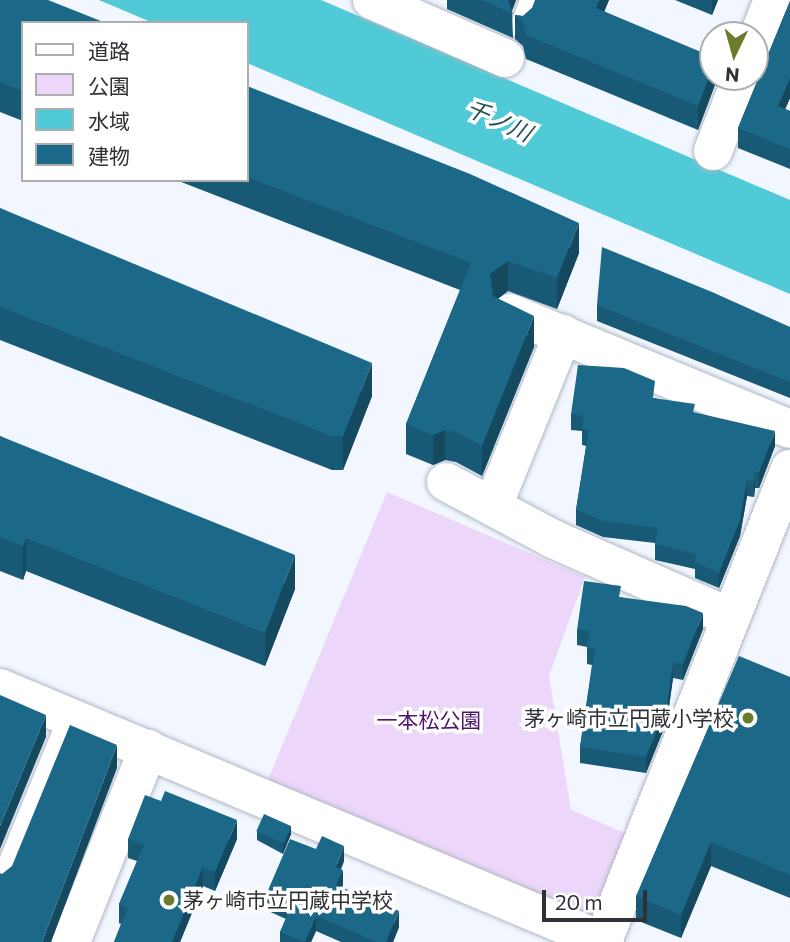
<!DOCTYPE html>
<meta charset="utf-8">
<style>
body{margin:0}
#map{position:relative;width:790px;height:942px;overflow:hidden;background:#f2f7ff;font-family:Commissioner,"Noto Sans JP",sans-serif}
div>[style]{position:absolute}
.green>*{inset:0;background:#ecd7fa}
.water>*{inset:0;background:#4fcad6}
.roads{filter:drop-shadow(0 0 2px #afb8c4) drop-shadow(0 0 2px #afb8c4)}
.service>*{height:21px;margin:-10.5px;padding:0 10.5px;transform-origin:10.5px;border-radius:10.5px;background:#fff}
.minor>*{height:38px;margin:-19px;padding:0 19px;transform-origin:19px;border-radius:19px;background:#fff}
.wall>*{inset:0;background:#185975}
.shaded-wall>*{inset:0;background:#14495f}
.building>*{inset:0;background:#1c6888;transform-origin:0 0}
.dots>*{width:19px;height:19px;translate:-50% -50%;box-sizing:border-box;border:4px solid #fff;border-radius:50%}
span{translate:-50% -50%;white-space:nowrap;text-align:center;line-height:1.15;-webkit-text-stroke:7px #fff;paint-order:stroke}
.poi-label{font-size:21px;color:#2e3237}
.right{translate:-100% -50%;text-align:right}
.left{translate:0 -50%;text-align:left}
.park-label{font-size:21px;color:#4f176a}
.water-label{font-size:23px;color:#1d5256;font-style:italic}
.legend{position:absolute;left:21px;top:21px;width:228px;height:161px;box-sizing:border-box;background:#fff;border:2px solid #abadaf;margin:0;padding:9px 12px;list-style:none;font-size:21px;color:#2e3237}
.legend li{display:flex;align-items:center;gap:14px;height:35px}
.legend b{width:35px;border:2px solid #abadaf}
.north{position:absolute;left:699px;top:21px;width:70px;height:70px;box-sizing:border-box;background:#fff;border:2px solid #abadaf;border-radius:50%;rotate:185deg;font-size:19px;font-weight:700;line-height:28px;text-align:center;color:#2e3237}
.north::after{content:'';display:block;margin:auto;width:24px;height:32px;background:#687c2c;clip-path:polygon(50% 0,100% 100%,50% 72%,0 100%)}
.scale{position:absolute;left:542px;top:890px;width:105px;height:32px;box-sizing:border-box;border:4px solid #2e3237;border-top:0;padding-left:9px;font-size:21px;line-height:24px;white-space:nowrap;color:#2e3237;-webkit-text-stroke:5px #fff;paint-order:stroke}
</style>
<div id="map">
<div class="green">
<div style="clip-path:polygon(387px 492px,585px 577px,549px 676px,571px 810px,625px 833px,589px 926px,265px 787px)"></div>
</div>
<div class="water">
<div style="clip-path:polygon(99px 0,321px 0,790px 200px,790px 294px,247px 63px,247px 23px,153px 23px)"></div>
</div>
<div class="roads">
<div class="service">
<div style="left:520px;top:27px;width:29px;rotate:-70deg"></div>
<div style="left:0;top:883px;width:181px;rotate:-67.6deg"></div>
</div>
<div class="minor">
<div style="left:372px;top:0;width:145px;rotate:23.6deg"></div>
<div style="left:755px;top:45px;width:48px;rotate:-68.2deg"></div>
<div style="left:713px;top:151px;width:79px;rotate:-68.6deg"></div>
<div style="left:510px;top:313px;width:303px;rotate:22.5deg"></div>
<div style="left:446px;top:482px;width:121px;rotate:28deg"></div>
<div style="left:553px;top:539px;width:193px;rotate:23.8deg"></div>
<div style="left:493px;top:506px;width:186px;rotate:-67.9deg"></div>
<div style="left:0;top:688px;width:656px;rotate:22.77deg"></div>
<div style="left:603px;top:941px;width:508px;rotate:-68.39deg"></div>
<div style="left:71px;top:942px;width:208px;rotate:-68.2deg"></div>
</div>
</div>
<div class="wall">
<div style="clip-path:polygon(0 0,23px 23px,23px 121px,0 112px)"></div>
<div style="clip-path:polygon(447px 0,516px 0,512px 11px,513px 38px,447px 9px)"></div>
<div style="clip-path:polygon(609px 0,604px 11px,716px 77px,716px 82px,698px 130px,526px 59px,523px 46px,515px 39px,515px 15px,523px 16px,532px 8px)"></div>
<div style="clip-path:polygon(675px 0,718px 0,712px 15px)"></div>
<div style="clip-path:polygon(790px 1px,790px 98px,785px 109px,790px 111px,790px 169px,738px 148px,738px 128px)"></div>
<div style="clip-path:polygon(247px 86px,579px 253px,557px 309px,508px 291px,498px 299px,534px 347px,482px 476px,456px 462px,445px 460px,433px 465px,406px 454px,406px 424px,460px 290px,176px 180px,247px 180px)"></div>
<div style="clip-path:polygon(0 208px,372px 396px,343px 470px,332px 470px,0 340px)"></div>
<div style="clip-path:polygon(597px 305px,790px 327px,790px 398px,597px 321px)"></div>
<div style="clip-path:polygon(655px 398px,695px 413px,775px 446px,759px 488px,755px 488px,754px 497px,747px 496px,740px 536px,719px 588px,695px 578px,695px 569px,655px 560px,655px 543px,603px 537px,576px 525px,576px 510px,586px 446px,582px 445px,582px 431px,571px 430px,571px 414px)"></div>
<div style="clip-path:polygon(0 436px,295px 589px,265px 666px,26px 571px,23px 580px,0 571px)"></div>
<div style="clip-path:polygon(621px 597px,703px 629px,683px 680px,673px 678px,667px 721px,646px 773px,580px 763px,580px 747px,592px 665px,587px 664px,587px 647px,577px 645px,577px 630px)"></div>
<div style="clip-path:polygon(790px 677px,790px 898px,711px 866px,681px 938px,636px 920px,636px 896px)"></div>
<div style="clip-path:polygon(257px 832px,291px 834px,283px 854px,257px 840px)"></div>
<div style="clip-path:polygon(128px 839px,237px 839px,215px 891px,203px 886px,180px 942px,114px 942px,121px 924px,119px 923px,119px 904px,137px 861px,128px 858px)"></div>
<div style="clip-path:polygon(344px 861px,341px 869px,343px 885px,342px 888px,399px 927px,393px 942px,341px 942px,316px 931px,311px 942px,280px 942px,280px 932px,286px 919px,266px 910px,266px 895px)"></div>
</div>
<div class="shaded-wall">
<div style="clip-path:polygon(508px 0,516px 0,511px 13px)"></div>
<div style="clip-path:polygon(599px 0,609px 0,596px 32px,596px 8px)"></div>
<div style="clip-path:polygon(712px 0,718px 0,712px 15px)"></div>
<div style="clip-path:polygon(713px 67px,713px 77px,716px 77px,716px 82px,698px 130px,698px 106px)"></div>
<div style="clip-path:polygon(790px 78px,790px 98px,778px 126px,778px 106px)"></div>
<div style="clip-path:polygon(579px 223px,579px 253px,557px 309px,557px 278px)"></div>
<div style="clip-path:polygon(508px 261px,508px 291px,490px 304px,490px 274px)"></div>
<div style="clip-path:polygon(534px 316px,534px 347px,482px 476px,482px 446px)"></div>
<div style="clip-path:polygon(372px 363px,372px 396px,343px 470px,343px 436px)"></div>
<div style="clip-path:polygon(445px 430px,445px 460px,433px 465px,433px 435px)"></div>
<div style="clip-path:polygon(775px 431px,775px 446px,759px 488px,759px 472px)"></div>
<div style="clip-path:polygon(755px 472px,755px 488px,754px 497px,754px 481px)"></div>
<div style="clip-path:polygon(747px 480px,747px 496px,740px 536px,719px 588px,719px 573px)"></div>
<div style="clip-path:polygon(26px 538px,26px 571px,23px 580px,23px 546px)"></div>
<div style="clip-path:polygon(295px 555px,295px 589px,265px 666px,265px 633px)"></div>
<div style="clip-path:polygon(703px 613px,703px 629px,683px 680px,683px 664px)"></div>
<div style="clip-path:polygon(673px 663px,673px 678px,667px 721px,646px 773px,646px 757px)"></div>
<div style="clip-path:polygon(46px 715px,46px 737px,0 849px,0 826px)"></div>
<div style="clip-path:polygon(117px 745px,117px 768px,51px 942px,42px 942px)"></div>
<div style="clip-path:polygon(237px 820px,237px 839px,215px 891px,215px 872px)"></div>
<div style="clip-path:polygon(291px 826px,291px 834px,283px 854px,283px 845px)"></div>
<div style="clip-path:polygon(711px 842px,711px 866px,681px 938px,681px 915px)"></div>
<div style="clip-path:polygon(344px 846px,344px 861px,336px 882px,336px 867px)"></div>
<div style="clip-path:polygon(203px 867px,203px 886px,180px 942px,172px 942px)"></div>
<div style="clip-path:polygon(343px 870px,343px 885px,336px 901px,336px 885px)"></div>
<div style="clip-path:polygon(399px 911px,399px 927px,393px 942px,386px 942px)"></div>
<div style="clip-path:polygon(316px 916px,316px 931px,311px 942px,305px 942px)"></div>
</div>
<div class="building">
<div style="clip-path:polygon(0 0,48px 0,106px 23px,23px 23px,23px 91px,0 82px)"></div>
<div style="clip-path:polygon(481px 0,508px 0,513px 14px)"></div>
<div style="clip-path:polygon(535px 0,599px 0,596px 8px,713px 57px,713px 67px,698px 106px,526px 35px,523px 22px,515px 15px,523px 16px,532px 8px)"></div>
<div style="clip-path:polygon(790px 1px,790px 78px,778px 106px,790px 111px,790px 149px,738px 128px)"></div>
<div style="clip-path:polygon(247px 86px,470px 174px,579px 223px,557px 278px,508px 261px,490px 274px,493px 296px,534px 316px,482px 446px,456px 432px,445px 430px,433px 435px,406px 424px,471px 263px,247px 177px)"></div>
<div style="clip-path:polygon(0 208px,372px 363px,343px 436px,332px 436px,0 307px)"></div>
<div style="clip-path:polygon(602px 247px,712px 292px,790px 327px,790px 382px,597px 305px)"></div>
<div style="clip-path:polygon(578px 365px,624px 368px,655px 381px,653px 398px,695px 404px,693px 412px,775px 431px,759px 472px,755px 472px,754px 481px,747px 480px,740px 520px,719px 573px,695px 562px,696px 554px,655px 544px,658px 528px,603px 521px,576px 510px,589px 430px,582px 429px,584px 416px,571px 414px)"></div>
<div style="clip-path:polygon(0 436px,295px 555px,265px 633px,26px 538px,23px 546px,0 537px)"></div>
<div style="clip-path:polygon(584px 581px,621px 586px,619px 597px,686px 606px,703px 613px,683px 664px,673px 663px,667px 706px,646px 757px,580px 747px,595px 649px,587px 648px,589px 631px,577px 630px)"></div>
<div style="clip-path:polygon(739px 656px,790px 677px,790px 875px,711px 842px,681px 915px,636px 896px)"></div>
<div style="clip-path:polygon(0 695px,46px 715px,0 826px)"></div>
<div style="clip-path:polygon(70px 725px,117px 745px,42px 942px,0 942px,0 873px,2px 874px,12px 866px)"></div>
<div style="clip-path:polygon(165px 791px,237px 820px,215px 872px,203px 867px,172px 942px,114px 942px,128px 908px,119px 904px,144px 845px,128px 839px,145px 795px,161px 801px)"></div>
<div style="left:264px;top:814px;width:30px;height:19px;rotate:24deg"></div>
<div style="clip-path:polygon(322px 836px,344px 846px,336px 867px,343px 870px,336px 885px,399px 911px,386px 942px,377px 942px,316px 916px,305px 942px,280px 932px,291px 906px,266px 895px,290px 839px,316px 849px)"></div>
</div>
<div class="dots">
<div style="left:748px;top:718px;background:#687c2c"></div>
<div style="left:169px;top:900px;background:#687c2c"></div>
</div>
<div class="poi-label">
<span class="right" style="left:734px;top:718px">茅ヶ崎市立円蔵小学校</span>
<span class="left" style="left:183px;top:900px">茅ヶ崎市立円蔵中学校</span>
</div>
<div class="park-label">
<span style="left:429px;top:720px">一本松公園</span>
</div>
<div class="water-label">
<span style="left:499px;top:120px;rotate:24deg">千ノ川</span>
</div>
<ul class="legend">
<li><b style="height:9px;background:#fff"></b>道路</li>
<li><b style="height:19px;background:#ecd7fa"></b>公園</li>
<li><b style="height:19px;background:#4fcad6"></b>水域</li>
<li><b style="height:19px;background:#1c6888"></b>建物</li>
</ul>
<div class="north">N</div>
<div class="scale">20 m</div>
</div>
